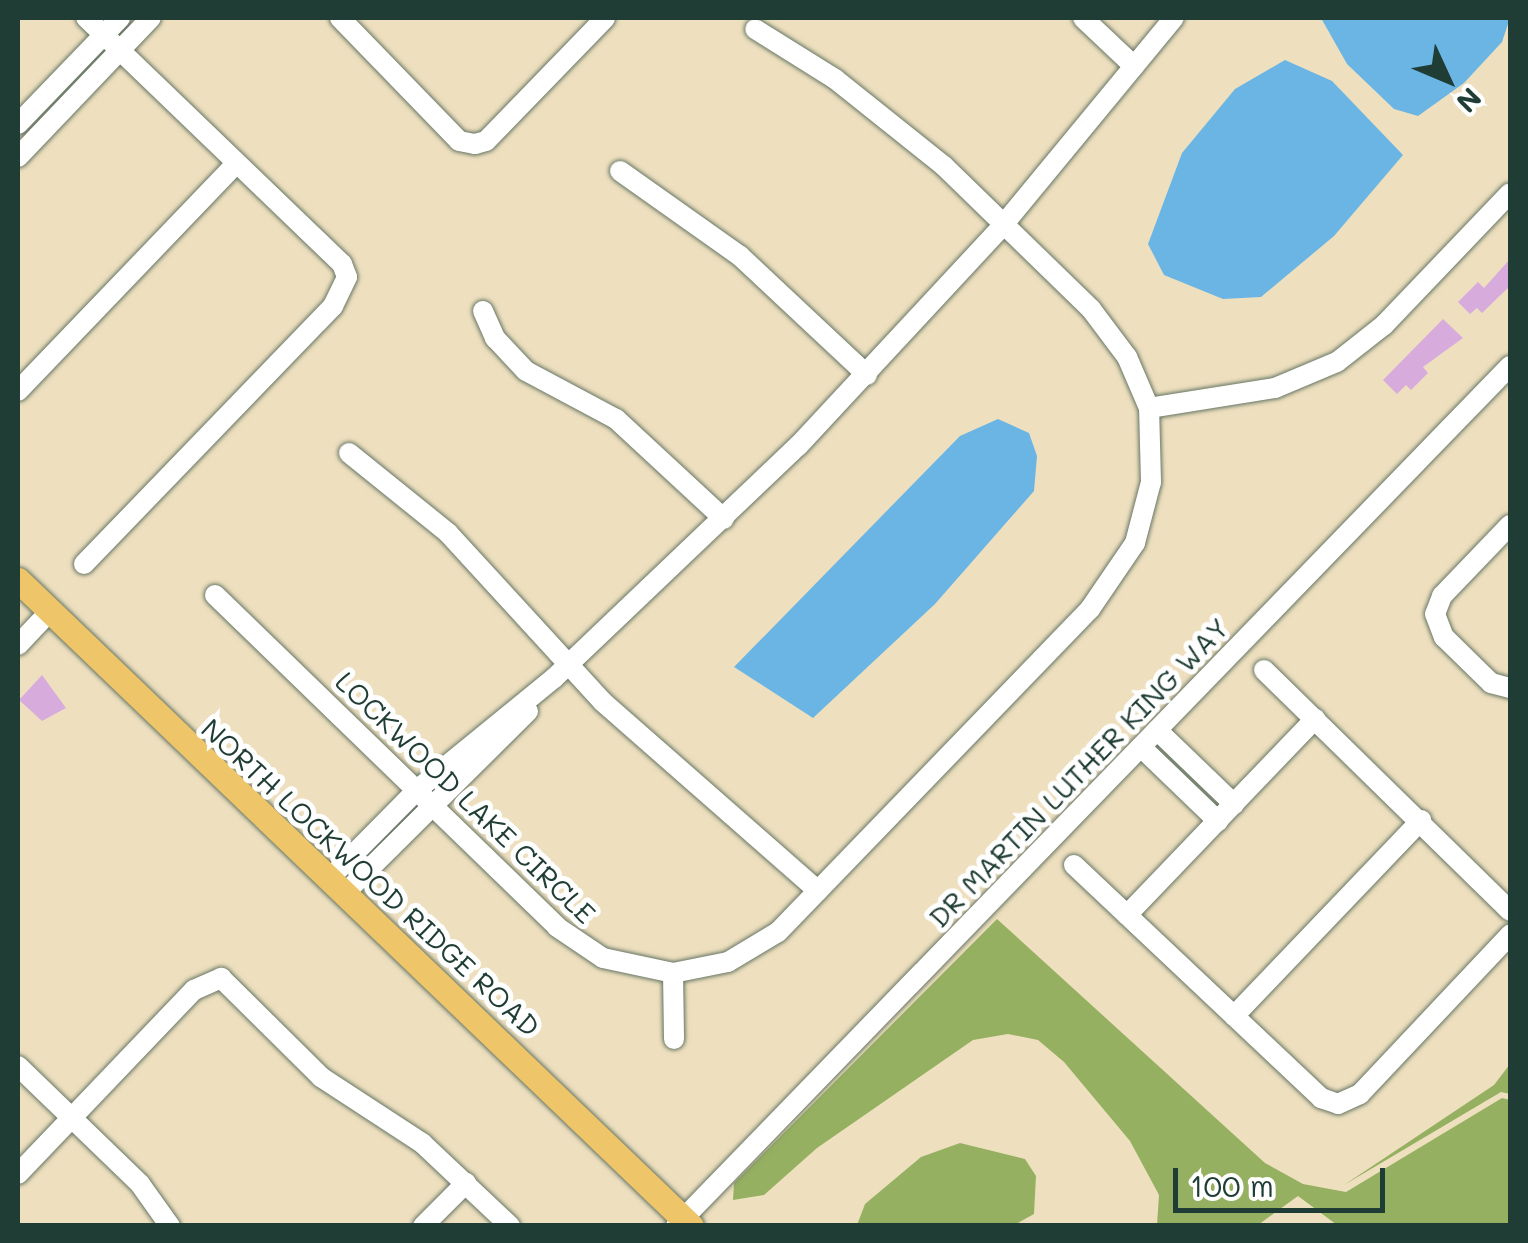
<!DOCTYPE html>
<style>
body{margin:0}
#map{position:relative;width:1528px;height:1243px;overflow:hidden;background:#eee0bf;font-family:Mali,sans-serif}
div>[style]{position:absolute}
.forest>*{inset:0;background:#96b062}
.water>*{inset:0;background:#6ab5e3}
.building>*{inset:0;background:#d7acdd}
.roads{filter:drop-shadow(0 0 2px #677665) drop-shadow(0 0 2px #677665)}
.minor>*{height:20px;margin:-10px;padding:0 10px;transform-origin:10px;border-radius:10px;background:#fff}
.major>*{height:25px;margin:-12.5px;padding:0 12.5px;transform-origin:12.5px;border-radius:12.5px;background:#eec569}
span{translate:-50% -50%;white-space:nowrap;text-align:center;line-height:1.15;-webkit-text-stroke:10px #fff;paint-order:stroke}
.street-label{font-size:28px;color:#1f3d34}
.frame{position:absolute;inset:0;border:20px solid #1f3d34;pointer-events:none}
.north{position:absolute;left:1398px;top:30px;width:100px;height:100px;-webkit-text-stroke:8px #fff;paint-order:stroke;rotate:134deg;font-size:28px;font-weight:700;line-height:40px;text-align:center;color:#1f3d34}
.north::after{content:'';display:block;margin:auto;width:35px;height:45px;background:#1f3d34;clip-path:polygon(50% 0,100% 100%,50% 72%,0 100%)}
.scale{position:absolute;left:1173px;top:1168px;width:212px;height:45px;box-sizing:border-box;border:5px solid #1f3d34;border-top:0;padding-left:12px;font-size:30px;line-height:35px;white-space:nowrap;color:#1f3d34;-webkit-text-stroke:8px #fff;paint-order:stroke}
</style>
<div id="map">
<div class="forest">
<div style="clip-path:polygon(997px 919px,1265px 1163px,1303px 1184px,1346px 1192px,1502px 1098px,1510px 1100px,1510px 1225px,1337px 1225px,1298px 1196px,1258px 1225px,1157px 1225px,1159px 1195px,1130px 1141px,1064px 1062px,1038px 1040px,1008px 1034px,973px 1040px,817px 1148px,764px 1195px,733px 1200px,734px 1183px)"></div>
<div style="clip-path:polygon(1510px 1064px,1510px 1094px,1501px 1092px,1344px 1185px,1494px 1085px)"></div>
<div style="clip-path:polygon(960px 1143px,1025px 1159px,1036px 1176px,1034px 1214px,1014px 1225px,857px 1225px,865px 1204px,921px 1157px)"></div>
</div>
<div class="water">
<div style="clip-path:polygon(1321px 18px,1510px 18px,1502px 42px,1464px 83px,1418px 116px,1394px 109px,1347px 64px)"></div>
<div style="clip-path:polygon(1285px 60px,1332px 81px,1403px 155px,1334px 236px,1261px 297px,1223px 299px,1164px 275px,1148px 244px,1182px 153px,1235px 89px)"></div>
<div style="clip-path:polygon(998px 419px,1029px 433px,1037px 456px,1034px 491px,935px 604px,813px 718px,734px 667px,960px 436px)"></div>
</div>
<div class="building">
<div style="clip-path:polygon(1510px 259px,1510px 286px,1482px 313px,1477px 308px,1470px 314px,1458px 302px,1478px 282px,1484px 288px)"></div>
<div style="clip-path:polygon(1443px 319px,1463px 338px,1423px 367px,1428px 373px,1411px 390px,1406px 385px,1397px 394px,1383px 380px)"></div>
<div style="clip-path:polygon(42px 675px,66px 708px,42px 721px,19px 700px)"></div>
</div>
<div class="roads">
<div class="minor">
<div style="left:340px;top:18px;width:171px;rotate:45.9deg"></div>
<div style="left:459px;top:141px;width:16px;rotate:11deg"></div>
<div style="left:475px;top:144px;width:11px;rotate:-15deg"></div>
<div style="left:486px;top:141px;width:171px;rotate:-45.9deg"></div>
<div style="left:1083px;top:18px;width:70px;rotate:43.3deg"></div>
<div style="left:18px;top:124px;width:147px;rotate:-46.1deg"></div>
<div style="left:18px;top:157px;width:192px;rotate:-46.3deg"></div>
<div style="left:620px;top:171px;width:147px;rotate:35.3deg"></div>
<div style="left:740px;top:256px;width:174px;rotate:43.1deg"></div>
<div style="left:483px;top:311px;width:30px;rotate:66deg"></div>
<div style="left:495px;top:338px;width:45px;rotate:46.8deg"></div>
<div style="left:526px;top:371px;width:102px;rotate:28.1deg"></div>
<div style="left:616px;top:419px;width:147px;rotate:42.8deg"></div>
<div style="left:18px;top:391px;width:313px;rotate:-46.2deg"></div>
<div style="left:1149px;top:408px;width:128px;rotate:-9deg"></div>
<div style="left:1275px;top:388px;width:67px;rotate:-22.8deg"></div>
<div style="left:1337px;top:362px;width:60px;rotate:-38.2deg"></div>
<div style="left:1384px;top:325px;width:182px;rotate:-46.3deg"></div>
<div style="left:349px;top:453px;width:127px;rotate:38.9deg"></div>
<div style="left:448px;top:533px;width:229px;rotate:47.5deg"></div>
<div style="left:603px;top:702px;width:286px;rotate:41.3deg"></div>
<div style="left:1510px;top:525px;width:98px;rotate:133.8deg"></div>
<div style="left:1442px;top:596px;width:19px;rotate:111deg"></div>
<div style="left:1435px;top:614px;width:25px;rotate:69deg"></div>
<div style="left:1444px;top:637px;width:66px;rotate:44.4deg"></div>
<div style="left:1491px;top:683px;width:20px;rotate:15deg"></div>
<div style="left:84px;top:564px;width:359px;rotate:-46deg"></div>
<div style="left:333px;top:306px;width:32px;rotate:-64deg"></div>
<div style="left:347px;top:277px;width:14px;rotate:-111deg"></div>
<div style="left:342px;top:264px;width:355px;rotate:-136.1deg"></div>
<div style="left:215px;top:595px;width:477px;rotate:44.1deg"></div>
<div style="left:557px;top:927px;width:55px;rotate:34deg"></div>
<div style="left:603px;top:958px;width:72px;rotate:12.1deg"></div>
<div style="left:673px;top:973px;width:56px;rotate:-11.3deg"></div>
<div style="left:728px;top:962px;width:58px;rotate:-31deg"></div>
<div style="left:778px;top:932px;width:449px;rotate:-46deg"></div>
<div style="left:1090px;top:609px;width:80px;rotate:-55.7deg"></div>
<div style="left:1135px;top:543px;width:63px;rotate:-75.3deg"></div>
<div style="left:1151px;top:482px;width:74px;rotate:-91.5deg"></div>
<div style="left:1149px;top:408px;width:56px;rotate:-113.3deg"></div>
<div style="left:1127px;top:357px;width:60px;rotate:-126.9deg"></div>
<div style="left:1091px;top:309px;width:205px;rotate:-135.8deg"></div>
<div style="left:944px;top:166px;width:139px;rotate:-141.4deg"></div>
<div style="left:835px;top:79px;width:94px;rotate:-148deg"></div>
<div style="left:18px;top:645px;width:47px;rotate:-46.7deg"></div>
<div style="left:1264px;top:670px;width:344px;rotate:44.4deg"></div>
<div style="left:1157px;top:730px;width:107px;rotate:43.9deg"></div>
<div style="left:1141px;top:747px;width:107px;rotate:43.9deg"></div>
<div style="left:1074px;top:865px;width:340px;rotate:43.3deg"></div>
<div style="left:1321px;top:1098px;width:18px;rotate:19deg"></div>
<div style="left:1338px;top:1104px;width:24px;rotate:-24deg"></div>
<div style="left:1360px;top:1094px;width:219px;rotate:-46.7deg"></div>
<div style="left:330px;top:878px;width:125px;rotate:-45.3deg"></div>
<div style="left:418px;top:789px;width:176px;rotate:-39.2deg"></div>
<div style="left:554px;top:678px;width:337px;rotate:-43.6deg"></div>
<div style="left:798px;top:446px;width:303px;rotate:-47.1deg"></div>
<div style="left:1004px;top:224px;width:267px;rotate:-50.5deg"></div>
<div style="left:345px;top:893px;width:258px;rotate:-44.8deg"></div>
<div style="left:1127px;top:915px;width:272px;rotate:-46.2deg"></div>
<div style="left:673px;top:973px;width:66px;rotate:89.1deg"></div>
<div style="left:1234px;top:1016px;width:271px;rotate:-46.3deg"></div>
<div style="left:18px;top:1066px;width:170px;rotate:44deg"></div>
<div style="left:140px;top:1184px;width:52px;rotate:54.5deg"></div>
<div style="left:18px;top:1174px;width:255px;rotate:-46.3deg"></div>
<div style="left:194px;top:990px;width:30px;rotate:-24deg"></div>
<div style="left:221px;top:978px;width:141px;rotate:44.7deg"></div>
<div style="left:321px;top:1077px;width:121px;rotate:33.2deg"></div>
<div style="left:422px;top:1143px;width:121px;rotate:43.3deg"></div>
<div style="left:423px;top:1226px;width:61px;rotate:-45deg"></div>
<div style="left:676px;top:1226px;width:1198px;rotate:-45.88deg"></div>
</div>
<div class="major">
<div style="left:18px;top:580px;width:933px;rotate:43.83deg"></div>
</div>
</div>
<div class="street-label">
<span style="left:1078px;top:772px;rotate:-46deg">DR MARTIN LUTHER KING WAY</span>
<span style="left:466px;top:797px;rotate:44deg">LOCKWOOD LAKE CIRCLE</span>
<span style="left:371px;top:877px;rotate:43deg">NORTH LOCKWOOD RIDGE ROAD</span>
</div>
<div class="frame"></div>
<div class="north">N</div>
<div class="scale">100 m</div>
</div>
